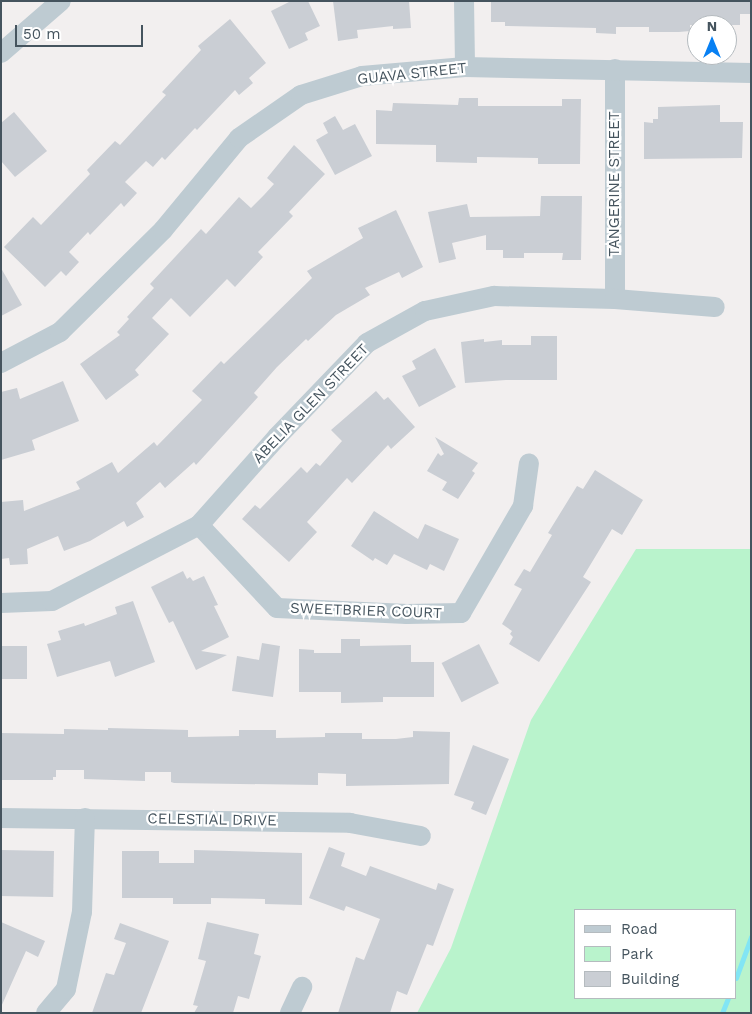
<!DOCTYPE html>
<style>
body{margin:0}
#map{position:relative;width:752px;height:1014px;overflow:hidden;background:#f2efef;font-family:"Work Sans",sans-serif}
div>[style]{position:absolute}
.green>*{inset:0;background:#b9f3cc}
.stream>*{height:5px;margin:-2.5px;padding:0 2.5px;transform-origin:2.5px;border-radius:2.5px;background:#82e5f4}
.building>*{inset:0;background:#caced4;transform-origin:0 0}
.street>*{height:20px;margin:-10px;padding:0 10px;transform-origin:10px;border-radius:10px;background:#becbd2}
span{translate:-50% -50%;white-space:nowrap;text-align:center;line-height:1.15;-webkit-text-stroke:4.5px #fff;paint-order:stroke}
.street-label{font-size:15px;color:#45545e}
.frame{position:absolute;inset:0;border:2px solid #45545e;pointer-events:none}
.legend{position:absolute;left:574px;top:909px;width:162px;height:90px;box-sizing:border-box;background:#fff;border:1px solid #b5bbbf;margin:0;padding:6px 9px;list-style:none;font-size:15px;color:#45545e}
.legend li{display:flex;align-items:center;gap:10px;height:25px}
.legend b{width:25px;border:1px solid #b5bbbf}
.north{position:absolute;left:687px;top:15px;width:50px;height:50px;box-sizing:border-box;background:#fff;border:1px solid #b5bbbf;border-radius:50%;rotate:0deg;font-size:14px;font-weight:700;line-height:20px;text-align:center;color:#45545e}
.north::after{content:'';display:block;margin:auto;width:18px;height:22px;background:#0880f3;clip-path:polygon(50% 0,100% 100%,50% 72%,0 100%)}
.scale{position:absolute;left:15px;top:25px;width:128px;height:22px;box-sizing:border-box;border:2px solid #45545e;border-top:0;padding-left:6px;font-size:15px;line-height:18px;white-space:nowrap;color:#45545e;-webkit-text-stroke:4px #fff;paint-order:stroke}
</style>
<div id="map">
<div class="green">
<div style="clip-path:polygon(evenodd,636px 549px,751px 549px,751px 1013px,417px 1013px,451px 948px,531px 720px,636px 549px,576px 910px,736px 910px,736px 998px,576px 998px,576px 910px)"></div>
</div>
<div class="stream">
<div style="left:736px;top:978px;width:44px;rotate:-69.9deg"></div>
<div style="left:722px;top:1013px;width:16px;rotate:-68deg"></div>
</div>
<div class="building">
<div style="clip-path:polygon(291px 1px,308px 1px,320px 26px,305px 33px,308px 40px,289px 49px,271px 11px)"></div>
<div style="clip-path:polygon(333px 1px,409px 1px,411px 28px,393px 29px,393px 26px,357px 30px,358px 38px,338px 41px)"></div>
<div style="clip-path:polygon(491px 1px,751px 1px,751px 14px,740px 14px,740px 25px,690px 25px,690px 31px,679px 32px,649px 32px,649px 27px,616px 27px,616px 34px,596px 33px,596px 28px,505px 26px,505px 22px,491px 22px)"></div>
<div style="clip-path:polygon(230px 19px,266px 63px,249px 78px,253px 83px,239px 95px,235px 90px,197px 130px,195px 128px,165px 160px,162px 157px,153px 167px,146px 161px,125px 182px,137px 193px,124px 207px,121px 203px,90px 235px,88px 232px,69px 252px,79px 262px,66px 276px,61px 271px,45px 287px,4px 247px,33px 217px,41px 225px,90px 174px,87px 170px,115px 141px,120px 145px,166px 95px,162px 92px,201px 50px,198px 46px)"></div>
<div style="clip-path:polygon(459px 98px,478px 98px,478px 106px,562px 106px,562px 99px,581px 99px,580px 164px,538px 164px,538px 158px,477px 157px,477px 163px,436px 162px,436px 145px,376px 144px,376px 110px,392px 111px,393px 103px,458px 105px)"></div>
<div style="clip-path:polygon(720px 105px,720px 122px,743px 122px,742px 158px,644px 159px,644px 122px,653px 123px,653px 119px,658px 119px,658px 107px)"></div>
<div style="clip-path:polygon(14px 112px,47px 151px,15px 177px,1px 161px,1px 123px)"></div>
<div style="clip-path:polygon(335px 116px,343px 130px,355px 124px,372px 156px,335px 175px,316px 140px,328px 133px,323px 123px)"></div>
<div style="clip-path:polygon(294px 145px,325px 174px,289px 212px,293px 216px,258px 252px,263px 257px,235px 287px,227px 279px,190px 317px,171px 298px,152px 318px,169px 334px,135px 370px,139px 375px,106px 400px,80px 364px,120px 335px,117px 332px,129px 319px,127px 317px,154px 288px,150px 284px,201px 229px,206px 234px,239px 197px,251px 208px,264px 195px,274px 184px,267px 178px)"></div>
<div style="clip-path:polygon(541px 196px,582px 196px,581px 260px,562px 260px,563px 253px,524px 253px,524px 258px,503px 258px,503px 250px,486px 250px,486px 235px,452px 243px,456px 259px,439px 263px,428px 212px,467px 204px,470px 217px,540px 216px)"></div>
<div style="clip-path:polygon(396px 210px,423px 267px,402px 278px,399px 272px,365px 288px,370px 295px,336px 315px,308px 341px,306px 339px,277px 367px,254px 393px,258px 397px,196px 465px,194px 462px,165px 488px,160px 482px,136px 503px,144px 517px,127px 527px,124px 521px,90px 541px,64px 551px,58px 536px,27px 549px,28px 564px,10px 565px,9px 558px,1px 559px,1px 502px,23px 500px,24px 511px,80px 489px,76px 482px,112px 462px,118px 473px,154px 442px,157px 446px,202px 400px,192px 391px,221px 361px,224px 364px,312px 278px,307px 271px,363px 238px,358px 228px)"></div>
<div style="clip-path:polygon(1px 268px,22px 305px,1px 316px)"></div>
<div style="clip-path:polygon(531px 336px,557px 336px,557px 380px,506px 380px,465px 383px,461px 342px,484px 339px,484px 342px,502px 340px,502px 345px,531px 345px)"></div>
<div style="clip-path:polygon(435px 348px,456px 387px,419px 407px,402px 376px,416px 369px,412px 361px)"></div>
<div style="clip-path:polygon(63px 381px,79px 421px,32px 440px,35px 450px,1px 460px,1px 392px,17px 388px,20px 399px)"></div>
<div style="clip-path:polygon(376px 391px,384px 400px,388px 397px,415px 427px,391px 449px,388px 445px,352px 483px,347px 478px,307px 522px,317px 532px,289px 562px,242px 519px,255px 505px,260px 509px,301px 467px,307px 473px,316px 463px,320px 466px,342px 441px,331px 430px)"></div>
<div style="clip-path:polygon(435px 437px,478px 463px,472px 471px,475px 473px,458px 499px,442px 490px,447px 482px,427px 471px,438px 453px,441px 456px,444px 454px)"></div>
<div style="clip-path:polygon(595px 470px,643px 500px,622px 535px,612px 529px,583px 577px,591px 582px,539px 662px,509px 644px,513px 637px,510px 634px,512px 631px,502px 624px,522px 589px,514px 585px,524px 569px,530px 572px,552px 535px,548px 533px,577px 486px,583px 489px)"></div>
<div style="clip-path:polygon(374px 511px,418px 539px,425px 524px,459px 539px,444px 571px,430px 564px,427px 570px,394px 554px,387px 565px,375px 558px,373px 561px,351px 546px)"></div>
<div style="clip-path:polygon(183px 571px,187px 579px,190px 577px,193px 581px,204px 576px,218px 605px,214px 606px,229px 637px,201px 651px,227px 655px,196px 670px,173px 621px,169px 623px,151px 587px)"></div>
<div style="clip-path:polygon(133px 601px,155px 662px,115px 677px,110px 661px,57px 677px,47px 644px,61px 640px,58px 631px,84px 623px,85px 626px,117px 614px,115px 607px)"></div>
<div style="clip-path:polygon(341px 639px,360px 639px,360px 646px,411px 645px,411px 662px,434px 662px,434px 697px,383px 697px,383px 702px,341px 703px,341px 692px,299px 692px,299px 649px,314px 650px,314px 653px,341px 653px)"></div>
<div style="clip-path:polygon(262px 643px,280px 646px,273px 697px,232px 691px,237px 656px,259px 660px)"></div>
<div style="left:479px;top:644px;width:44px;height:42px;rotate:63deg"></div>
<div style="left:1px;top:646px;width:26px;height:33px"></div>
<div style="clip-path:polygon(108px 728px,188px 730px,188px 737px,239px 736px,239px 730px,276px 730px,276px 738px,325px 737px,325px 733px,362px 733px,362px 739px,396px 739px,413px 737px,413px 731px,450px 732px,449px 784px,346px 786px,346px 774px,318px 773px,318px 785px,174px 783px,171px 782px,171px 772px,145px 772px,145px 781px,84px 779px,84px 770px,56px 770px,56px 777px,53px 777px,53px 780px,1px 780px,1px 733px,64px 734px,64px 729px,108px 730px)"></div>
<div style="clip-path:polygon(473px 745px,509px 759px,486px 815px,471px 809px,474px 802px,454px 795px)"></div>
<div style="clip-path:polygon(329px 847px,345px 853px,341px 866px,366px 876px,370px 866px,436px 890px,438px 883px,454px 889px,433px 946px,427px 944px,407px 995px,397px 991px,390px 1013px,338px 1013px,356px 957px,364px 960px,380px 919px,346px 906px,344px 911px,309px 898px)"></div>
<div style="left:1px;top:850px;width:53px;height:46px;rotate:1deg"></div>
<div style="clip-path:polygon(194px 850px,302px 853px,302px 905px,265px 904px,265px 899px,211px 898px,211px 904px,173px 904px,173px 898px,122px 898px,122px 851px,159px 851px,159px 863px,194px 863px)"></div>
<div style="clip-path:polygon(1px 922px,45px 941px,38px 957px,26px 951px,1px 1007px)"></div>
<div style="clip-path:polygon(207px 922px,259px 934px,254px 954px,261px 956px,249px 999px,238px 996px,233px 1013px,194px 1013px,198px 1006px,193px 1005px,206px 961px,198px 959px)"></div>
<div style="clip-path:polygon(120px 923px,169px 941px,141px 1013px,92px 1013px,106px 973px,114px 975px,126px 943px,114px 939px)"></div>
</div>
<div class="street">
<div style="left:464px;top:1px;width:66px;rotate:89.1deg"></div>
<div style="left:1px;top:53px;width:79px;rotate:-40.9deg"></div>
<div style="left:615px;top:69px;width:230px;rotate:90deg"></div>
<div style="left:1px;top:363px;width:67px;rotate:-27.7deg"></div>
<div style="left:60px;top:332px;width:145px;rotate:-44.7deg"></div>
<div style="left:163px;top:230px;width:119px;rotate:-50.4deg"></div>
<div style="left:239px;top:138px;width:75px;rotate:-34.7deg"></div>
<div style="left:301px;top:95px;width:64px;rotate:-17.3deg"></div>
<div style="left:362px;top:76px;width:103px;rotate:-5deg"></div>
<div style="left:465px;top:67px;width:286px;rotate:1.2deg"></div>
<div style="left:199px;top:525px;width:114px;rotate:46.8deg"></div>
<div style="left:277px;top:608px;width:130px;rotate:2.6deg"></div>
<div style="left:407px;top:614px;width:54px;rotate:-1.1deg"></div>
<div style="left:461px;top:613px;width:124px;rotate:-59.9deg"></div>
<div style="left:523px;top:506px;width:43px;rotate:-82.1deg"></div>
<div style="left:1px;top:603px;width:51px;rotate:-2.2deg"></div>
<div style="left:52px;top:601px;width:165px;rotate:-27.3deg"></div>
<div style="left:199px;top:525px;width:118px;rotate:-48.4deg"></div>
<div style="left:277px;top:437px;width:130px;rotate:-46.2deg"></div>
<div style="left:367px;top:343px;width:66px;rotate:-28.9deg"></div>
<div style="left:425px;top:311px;width:71px;rotate:-12.3deg"></div>
<div style="left:494px;top:296px;width:121px;rotate:1.4deg"></div>
<div style="left:615px;top:299px;width:100px;rotate:4.6deg"></div>
<div style="left:1px;top:818px;width:349px;rotate:0.8deg"></div>
<div style="left:350px;top:823px;width:72px;rotate:10.4deg"></div>
<div style="left:46px;top:1013px;width:31px;rotate:-50deg"></div>
<div style="left:66px;top:989px;width:79px;rotate:-78.3deg"></div>
<div style="left:82px;top:912px;width:94px;rotate:-88.2deg"></div>
<div style="left:290px;top:1013px;width:29px;rotate:-65deg"></div>
</div>
<div class="street-label">
<span style="left:412px;top:74px;rotate:-6deg">GUAVA STREET</span>
<span style="left:615px;top:184px;rotate:-90deg">TANGERINE STREET</span>
<span style="left:311px;top:404px;rotate:-46deg">ABELIA GLEN STREET</span>
<span style="left:366px;top:611px;rotate:2deg">SWEETBRIER COURT</span>
<span style="left:212px;top:820px;rotate:1deg">CELESTIAL DRIVE</span>
</div>
<div class="frame"></div>
<ul class="legend">
<li><b style="height:6px;background:#becbd2"></b>Road</li>
<li><b style="height:14px;background:#b9f3cc"></b>Park</li>
<li><b style="height:14px;background:#caced4"></b>Building</li>
</ul>
<div class="north">N</div>
<div class="scale">50 m</div>
</div>
